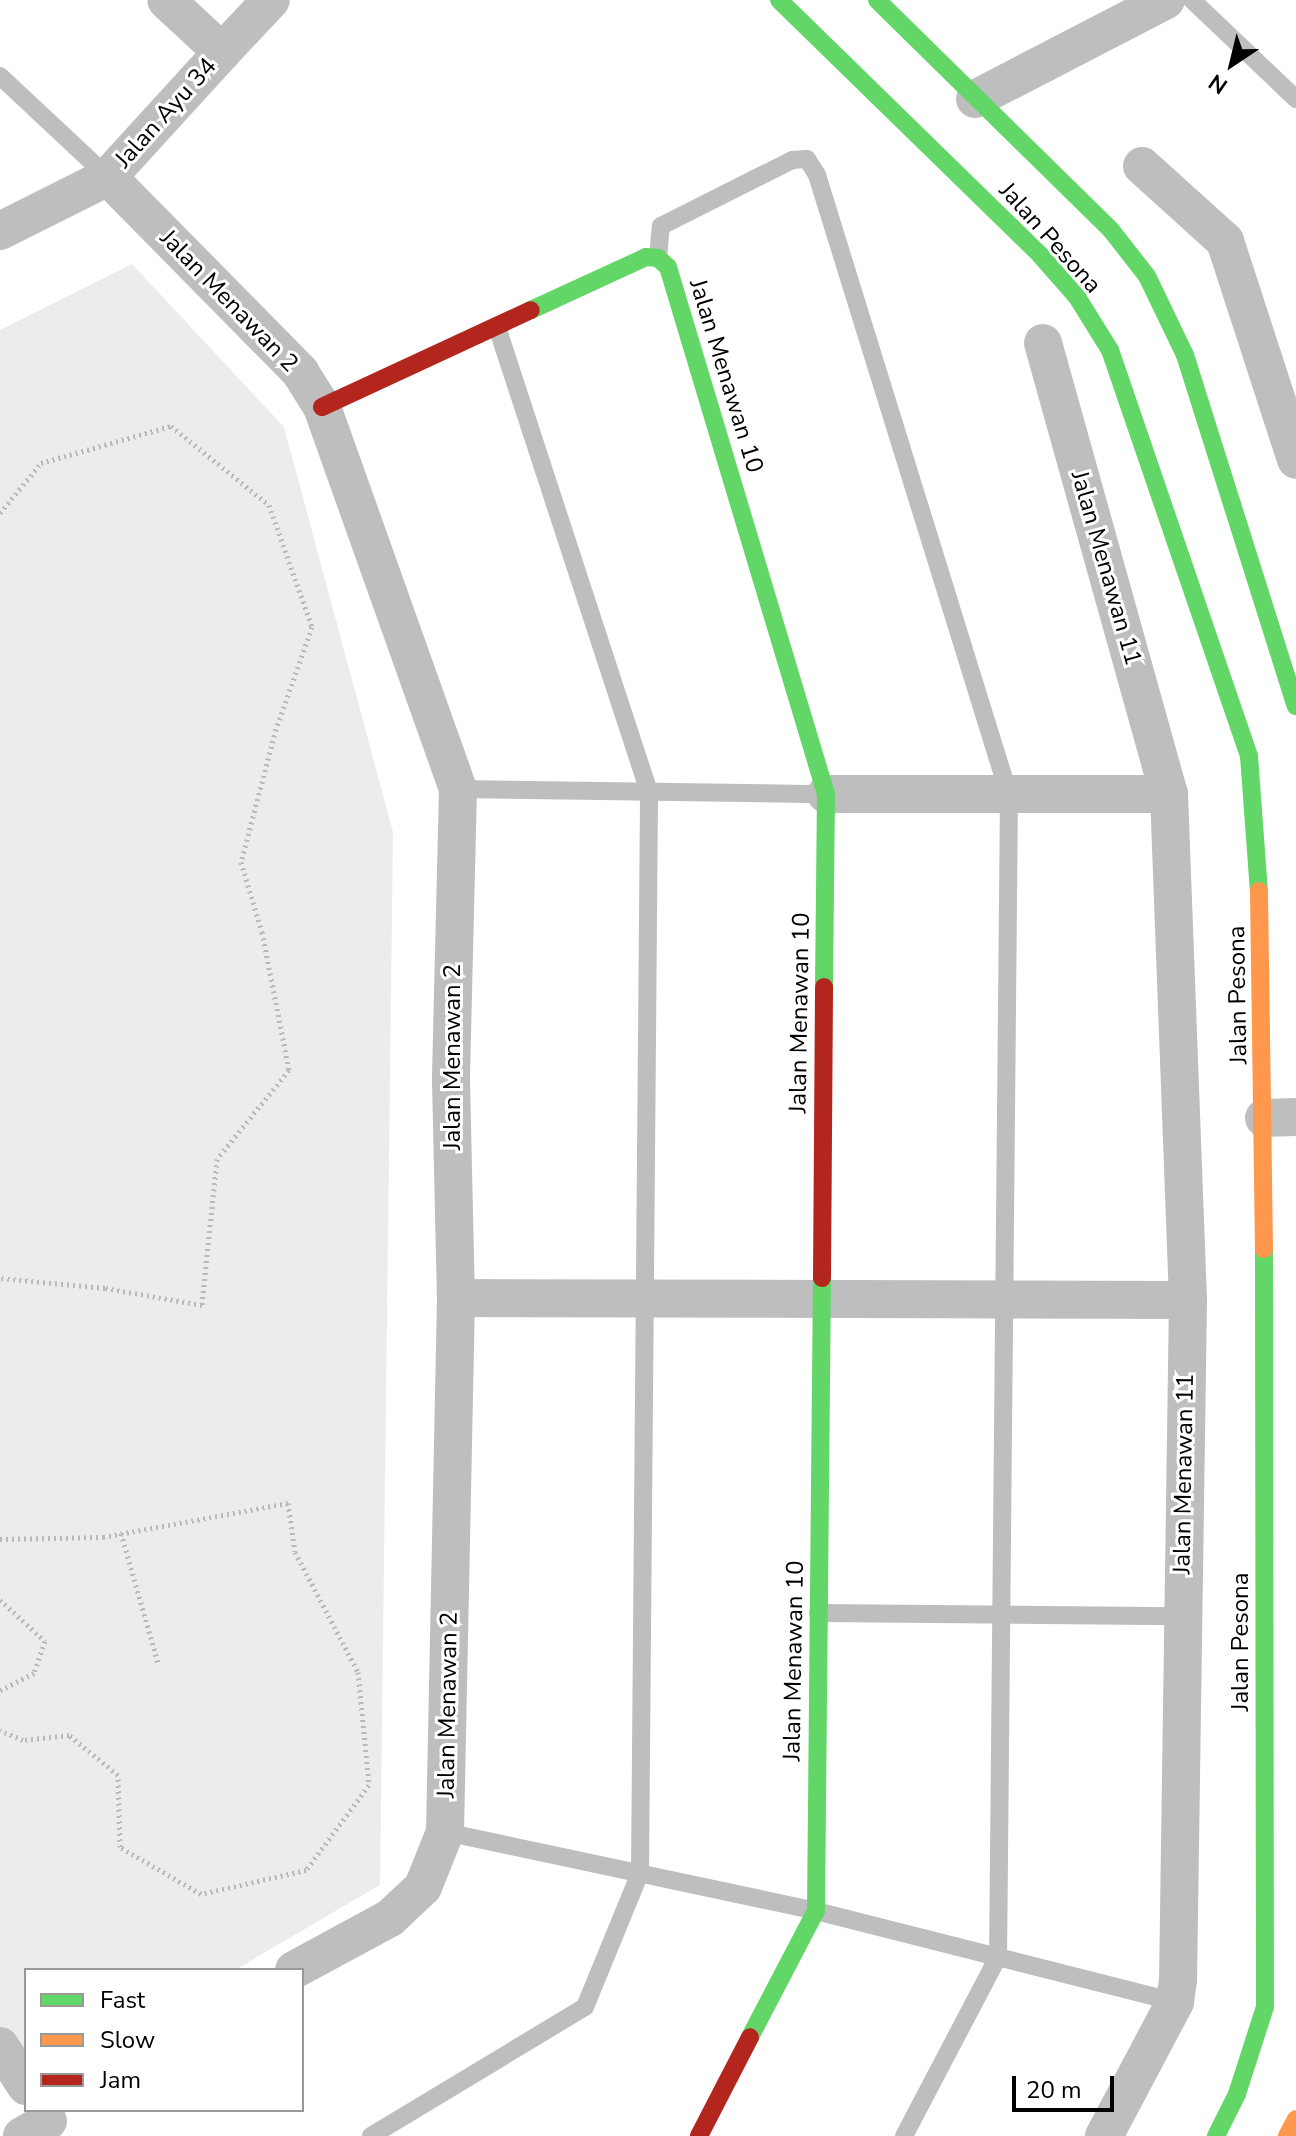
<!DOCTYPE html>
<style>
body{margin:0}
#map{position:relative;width:1296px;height:2136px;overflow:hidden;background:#fff;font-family:"Nunito Sans",sans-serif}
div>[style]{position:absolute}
.green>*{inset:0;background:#ececec}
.path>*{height:5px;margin-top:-2.5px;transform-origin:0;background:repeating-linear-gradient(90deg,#b9b9b9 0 2px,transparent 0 6px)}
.lane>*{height:18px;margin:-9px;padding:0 9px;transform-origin:9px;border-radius:9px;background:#bebebe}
.street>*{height:38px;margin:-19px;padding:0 19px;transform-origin:19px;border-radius:19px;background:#bebebe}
.fast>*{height:18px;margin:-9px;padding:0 9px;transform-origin:9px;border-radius:9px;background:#63d668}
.slow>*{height:18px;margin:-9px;padding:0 9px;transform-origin:9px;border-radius:9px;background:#ff974d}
.jam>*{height:18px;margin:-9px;padding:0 9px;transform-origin:9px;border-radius:9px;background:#b3261e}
span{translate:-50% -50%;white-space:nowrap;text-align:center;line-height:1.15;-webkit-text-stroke:6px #fff;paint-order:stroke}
.street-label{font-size:24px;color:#000}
.legend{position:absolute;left:24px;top:1968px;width:280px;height:144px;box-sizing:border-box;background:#fff;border:2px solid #999;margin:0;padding:10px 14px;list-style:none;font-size:24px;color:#000}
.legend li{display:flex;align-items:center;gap:16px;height:40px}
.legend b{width:40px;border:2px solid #999}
.north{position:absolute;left:1192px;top:24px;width:80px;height:80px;-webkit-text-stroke:6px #fff;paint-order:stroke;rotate:215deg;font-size:22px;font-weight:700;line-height:32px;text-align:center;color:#000}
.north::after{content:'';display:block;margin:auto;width:28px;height:36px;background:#000;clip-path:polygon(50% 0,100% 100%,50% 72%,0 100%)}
.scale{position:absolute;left:1012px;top:2076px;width:102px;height:36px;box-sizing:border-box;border:4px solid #000;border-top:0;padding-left:10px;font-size:24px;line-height:28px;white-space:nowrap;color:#000;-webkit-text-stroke:6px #fff;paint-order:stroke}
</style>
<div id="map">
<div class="green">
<div style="clip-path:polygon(132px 264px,284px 427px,393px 832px,380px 1885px,235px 1970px,26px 1970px,26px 2081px,0 2033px,0 330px)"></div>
</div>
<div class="path">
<div style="left:0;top:513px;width:65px;rotate:-50.6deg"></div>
<div style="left:41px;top:463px;width:135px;rotate:-15.9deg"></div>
<div style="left:171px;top:426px;width:126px;rotate:38.9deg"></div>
<div style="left:269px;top:505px;width:129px;rotate:70.6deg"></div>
<div style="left:312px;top:627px;width:108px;rotate:109.4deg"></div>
<div style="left:276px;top:729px;width:138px;rotate:104.7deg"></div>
<div style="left:241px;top:862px;width:73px;rotate:73.3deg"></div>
<div style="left:262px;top:932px;width:141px;rotate:78.9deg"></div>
<div style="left:289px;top:1070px;width:114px;rotate:129deg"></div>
<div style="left:217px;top:1159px;width:147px;rotate:95.9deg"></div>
<div style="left:202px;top:1305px;width:98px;rotate:-170.1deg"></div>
<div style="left:105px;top:1288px;width:105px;rotate:-174.6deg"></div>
<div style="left:121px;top:1533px;width:138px;rotate:74.1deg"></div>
<div style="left:0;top:1539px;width:103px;rotate:-1.1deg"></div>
<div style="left:103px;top:1537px;width:188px;rotate:-10.4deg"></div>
<div style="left:288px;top:1503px;width:49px;rotate:81.9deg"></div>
<div style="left:295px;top:1552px;width:136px;rotate:62.3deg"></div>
<div style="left:358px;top:1672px;width:114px;rotate:84.4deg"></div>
<div style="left:369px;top:1785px;width:106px;rotate:126.5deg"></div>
<div style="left:306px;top:1870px;width:108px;rotate:167.1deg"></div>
<div style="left:201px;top:1894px;width:94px;rotate:-149.9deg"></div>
<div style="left:120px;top:1847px;width:72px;rotate:-91.6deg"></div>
<div style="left:118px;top:1775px;width:63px;rotate:-140.8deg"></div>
<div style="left:69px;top:1735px;width:46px;rotate:173.8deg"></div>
<div style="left:23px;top:1740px;width:25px;rotate:-157deg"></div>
<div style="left:0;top:1600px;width:61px;rotate:42.3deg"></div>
<div style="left:45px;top:1641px;width:34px;rotate:109deg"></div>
<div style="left:34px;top:1673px;width:38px;rotate:153deg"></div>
</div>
<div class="lane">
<div style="left:1192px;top:0;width:144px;rotate:43.6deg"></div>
<div style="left:0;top:76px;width:148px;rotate:43.1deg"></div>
<div style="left:658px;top:258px;width:32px;rotate:-85deg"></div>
<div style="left:661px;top:226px;width:147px;rotate:-26.7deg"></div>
<div style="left:792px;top:160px;width:15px;rotate:-4deg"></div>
<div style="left:807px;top:159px;width:19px;rotate:58deg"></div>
<div style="left:817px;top:175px;width:649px;rotate:72.79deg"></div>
<div style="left:1009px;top:795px;width:1162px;rotate:90.54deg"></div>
<div style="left:998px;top:1957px;width:202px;rotate:117.7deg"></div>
<div style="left:458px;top:789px;width:368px;rotate:0.8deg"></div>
<div style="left:818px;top:1613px;width:363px;rotate:0.5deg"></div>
<div style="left:445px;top:1832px;width:379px;rotate:12deg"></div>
<div style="left:816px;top:1911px;width:370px;rotate:14.2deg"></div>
<div style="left:371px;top:2136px;width:250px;rotate:-31.1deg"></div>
<div style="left:585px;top:2007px;width:145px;rotate:-67.7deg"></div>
<div style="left:640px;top:1873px;width:1081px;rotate:-89.52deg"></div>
<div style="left:649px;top:792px;width:490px;rotate:-108.1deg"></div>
</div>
<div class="street">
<div style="left:222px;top:52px;width:71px;rotate:-46.7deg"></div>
<div style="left:975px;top:99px;width:215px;rotate:-27.4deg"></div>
<div style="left:1142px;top:166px;width:112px;rotate:42.1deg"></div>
<div style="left:1225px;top:241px;width:230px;rotate:72deg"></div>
<div style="left:108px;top:177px;width:274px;rotate:45.4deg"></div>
<div style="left:300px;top:372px;width:41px;rotate:57.8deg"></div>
<div style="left:322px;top:407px;width:405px;rotate:70.4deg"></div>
<div style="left:458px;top:789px;width:292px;rotate:91.4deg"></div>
<div style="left:451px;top:1081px;width:217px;rotate:88.7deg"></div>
<div style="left:456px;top:1298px;width:534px;rotate:91.18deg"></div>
<div style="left:445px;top:1832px;width:59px;rotate:111.8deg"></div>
<div style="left:423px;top:1887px;width:45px;rotate:136.8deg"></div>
<div style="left:390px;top:1918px;width:109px;rotate:151.6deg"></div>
<div style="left:0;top:231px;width:121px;rotate:-26.6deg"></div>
<div style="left:108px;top:177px;width:169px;rotate:-47.6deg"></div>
<div style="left:222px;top:52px;width:76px;rotate:-137.1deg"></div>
<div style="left:1043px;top:343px;width:468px;rotate:74.4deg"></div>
<div style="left:1169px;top:794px;width:506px;rotate:87.85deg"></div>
<div style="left:1188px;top:1300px;width:680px;rotate:90.84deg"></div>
<div style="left:1178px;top:1980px;width:22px;rotate:98deg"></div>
<div style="left:1175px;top:2002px;width:152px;rotate:117.9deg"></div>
<div style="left:826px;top:794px;width:343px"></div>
<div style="left:1264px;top:1118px;width:32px;rotate:-2deg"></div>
<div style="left:456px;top:1298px;width:732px;rotate:0.16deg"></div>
<div style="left:0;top:2046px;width:48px;rotate:57deg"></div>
<div style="left:22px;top:2136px;width:30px;rotate:-30deg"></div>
</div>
<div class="fast">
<div style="left:779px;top:0;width:366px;rotate:44.3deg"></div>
<div style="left:1041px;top:256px;width:55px;rotate:48.7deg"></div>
<div style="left:1077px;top:297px;width:62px;rotate:58.1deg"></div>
<div style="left:1110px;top:350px;width:429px;rotate:71.1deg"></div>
<div style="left:1249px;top:756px;width:135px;rotate:85.8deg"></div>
<div style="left:877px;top:0;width:328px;rotate:44.5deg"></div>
<div style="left:1111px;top:230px;width:58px;rotate:52deg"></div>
<div style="left:1147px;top:276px;width:88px;rotate:64.3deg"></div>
<div style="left:1185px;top:355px;width:368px;rotate:72.5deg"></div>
<div style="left:531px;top:310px;width:127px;rotate:-24.7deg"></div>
<div style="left:646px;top:257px;width:12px;rotate:5deg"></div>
<div style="left:658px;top:258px;width:13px;rotate:42deg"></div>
<div style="left:668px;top:267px;width:550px;rotate:73.31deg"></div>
<div style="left:826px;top:794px;width:193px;rotate:90.6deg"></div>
<div style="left:750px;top:2037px;width:142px;rotate:-62.4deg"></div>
<div style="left:816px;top:1911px;width:633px;rotate:-89.46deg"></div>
<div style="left:1216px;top:2136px;width:47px;rotate:-63.4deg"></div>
<div style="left:1237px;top:2094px;width:91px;rotate:-72.2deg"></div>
<div style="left:1265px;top:2007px;width:758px;rotate:-90.08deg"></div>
</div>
<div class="slow">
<div style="left:1259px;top:891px;width:358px;rotate:89.2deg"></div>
<div style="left:1287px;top:2136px;width:19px;rotate:-62deg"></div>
</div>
<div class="jam">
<div style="left:322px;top:407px;width:230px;rotate:-24.9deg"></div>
<div style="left:822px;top:1278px;width:291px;rotate:-89.6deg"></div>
<div style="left:699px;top:2136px;width:111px;rotate:-62.7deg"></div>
</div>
<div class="street-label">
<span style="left:166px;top:113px;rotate:-48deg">Jalan Ayu 34</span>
<span style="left:1050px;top:238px;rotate:48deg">Jalan Pesona</span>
<span style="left:229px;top:301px;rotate:46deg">Jalan Menawan 2</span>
<span style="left:726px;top:376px;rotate:73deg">Jalan Menawan 10</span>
<span style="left:1106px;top:568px;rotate:74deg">Jalan Menawan 11</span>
<span style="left:1238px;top:995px;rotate:-91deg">Jalan Pesona</span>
<span style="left:800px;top:1013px;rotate:-89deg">Jalan Menawan 10</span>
<span style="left:453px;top:1057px;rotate:-90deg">Jalan Menawan 2</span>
<span style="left:1184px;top:1474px;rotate:-89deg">Jalan Menawan 11</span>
<span style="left:1241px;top:1642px;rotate:-90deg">Jalan Pesona</span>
<span style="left:794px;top:1661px;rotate:-89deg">Jalan Menawan 10</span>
<span style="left:448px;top:1705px;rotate:-89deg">Jalan Menawan 2</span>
</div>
<ul class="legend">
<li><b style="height:10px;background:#63d668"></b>Fast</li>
<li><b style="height:10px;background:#ff974d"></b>Slow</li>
<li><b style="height:10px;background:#b3261e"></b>Jam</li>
</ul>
<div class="north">N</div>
<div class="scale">20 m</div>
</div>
